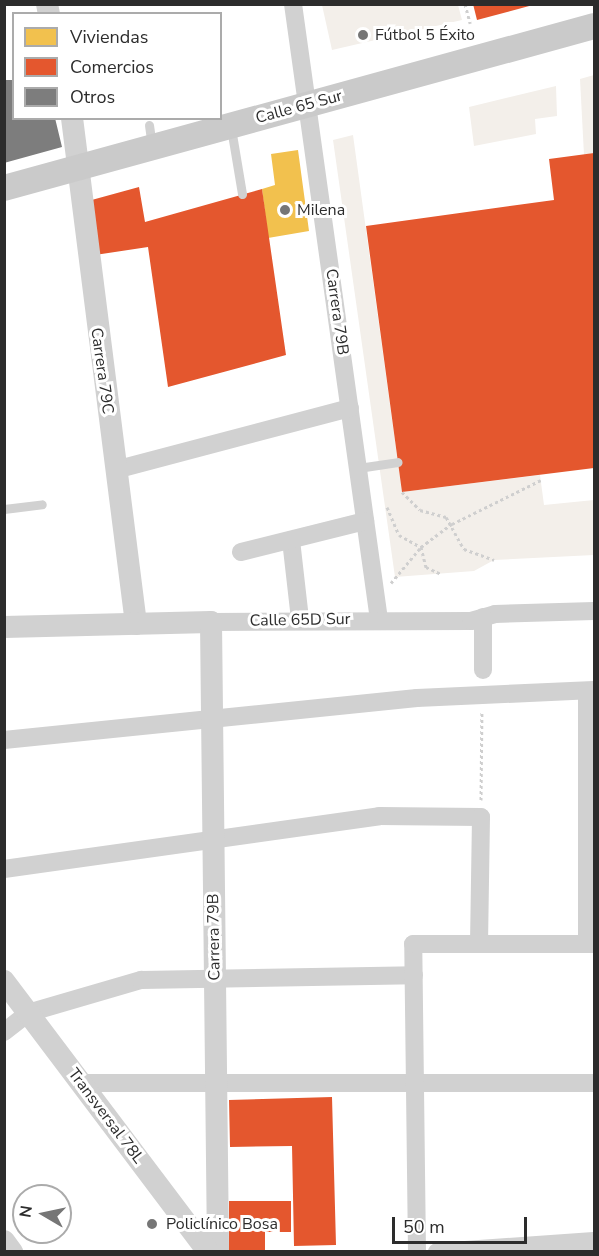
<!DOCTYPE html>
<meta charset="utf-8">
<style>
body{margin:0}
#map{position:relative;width:599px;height:1256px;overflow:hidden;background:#fff;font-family:"Nunito Sans",sans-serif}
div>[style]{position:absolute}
.green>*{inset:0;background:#f3efea}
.homes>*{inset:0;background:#f2c14e}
.shops>*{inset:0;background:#e4572e}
.building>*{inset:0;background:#7d7d7d}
.path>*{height:3px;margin-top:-1.5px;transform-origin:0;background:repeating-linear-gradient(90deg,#cfcfcf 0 3px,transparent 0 6px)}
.service>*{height:9px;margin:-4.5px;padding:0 4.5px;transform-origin:4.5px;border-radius:4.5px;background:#d1d1d1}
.minor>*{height:18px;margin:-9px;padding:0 9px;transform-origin:9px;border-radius:9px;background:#d1d1d1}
.tertiary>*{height:22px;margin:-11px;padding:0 11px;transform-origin:11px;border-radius:11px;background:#d1d1d1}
.secondary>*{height:26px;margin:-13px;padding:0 13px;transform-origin:13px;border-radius:13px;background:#cacaca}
.dots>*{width:16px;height:16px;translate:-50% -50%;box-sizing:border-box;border:3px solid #fff;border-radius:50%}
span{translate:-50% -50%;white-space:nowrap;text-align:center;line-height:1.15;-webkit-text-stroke:6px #fff;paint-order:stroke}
.poi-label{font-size:16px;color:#2c2c2c}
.left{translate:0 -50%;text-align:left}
.street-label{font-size:16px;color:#2c2c2c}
.frame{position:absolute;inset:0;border:6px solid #2c2c2c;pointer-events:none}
.legend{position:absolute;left:12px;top:12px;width:210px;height:108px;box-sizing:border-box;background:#fff;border:2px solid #ababab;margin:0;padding:8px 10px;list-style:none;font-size:18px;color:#2c2c2c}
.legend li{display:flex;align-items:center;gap:12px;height:30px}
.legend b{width:30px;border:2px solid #ababab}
.north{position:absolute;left:12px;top:1184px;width:60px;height:60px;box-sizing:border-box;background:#fff;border:2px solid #ababab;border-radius:50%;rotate:279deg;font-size:16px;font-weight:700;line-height:24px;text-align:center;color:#2c2c2c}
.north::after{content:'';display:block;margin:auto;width:21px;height:27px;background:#767676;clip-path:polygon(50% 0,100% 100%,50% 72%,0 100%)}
.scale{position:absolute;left:392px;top:1217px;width:135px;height:27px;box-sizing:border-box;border:3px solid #2c2c2c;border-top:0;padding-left:8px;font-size:18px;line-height:21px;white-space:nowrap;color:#2c2c2c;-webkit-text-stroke:4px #fff;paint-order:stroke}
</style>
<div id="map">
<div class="green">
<div style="clip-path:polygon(322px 5px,458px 5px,462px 20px,332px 50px)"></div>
<div style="clip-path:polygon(594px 75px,594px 153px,584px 155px,580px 79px)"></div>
<div style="clip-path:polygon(556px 86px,557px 116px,535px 119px,536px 134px,474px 146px,469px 107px)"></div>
<div style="clip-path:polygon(353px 135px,402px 492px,540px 475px,544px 505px,594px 500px,594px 555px,494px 560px,474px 571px,395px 577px,333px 140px)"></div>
</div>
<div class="homes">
<div style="clip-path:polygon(298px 150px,309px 231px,268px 238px,262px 189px,275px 185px,271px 154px)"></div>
</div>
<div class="shops">
<div style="clip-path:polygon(473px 4px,533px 4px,533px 5px,477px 20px)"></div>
<div style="clip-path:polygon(594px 153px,594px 468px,402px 492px,366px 226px,554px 200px,549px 159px)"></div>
<div style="clip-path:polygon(139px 187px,145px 222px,262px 189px,286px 355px,168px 387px,148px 247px,95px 255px,88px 201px)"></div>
<div style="clip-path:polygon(332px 1097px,336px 1245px,294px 1246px,292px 1146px,230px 1147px,229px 1100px)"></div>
<div style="clip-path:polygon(229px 1201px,291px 1201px,291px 1232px,265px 1232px,265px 1251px,229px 1251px)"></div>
</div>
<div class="building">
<div style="clip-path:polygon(4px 80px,14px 80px,14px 118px,55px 118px,62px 147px,4px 163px)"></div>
</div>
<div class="path">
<div style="left:465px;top:4px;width:20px;rotate:75deg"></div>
<div style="left:402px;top:492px;width:25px;rotate:45deg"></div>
<div style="left:420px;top:510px;width:27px;rotate:15deg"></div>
<div style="left:446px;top:517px;width:37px;rotate:61deg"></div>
<div style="left:464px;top:549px;width:32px;rotate:20deg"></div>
<div style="left:387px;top:507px;width:30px;rotate:67deg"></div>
<div style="left:399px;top:535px;width:25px;rotate:29deg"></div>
<div style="left:421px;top:547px;width:21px;rotate:76deg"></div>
<div style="left:426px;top:567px;width:17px;rotate:25deg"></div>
<div style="left:391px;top:583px;width:47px;rotate:-50.2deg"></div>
<div style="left:421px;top:547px;width:39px;rotate:-37deg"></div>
<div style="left:452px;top:524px;width:99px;rotate:-26.3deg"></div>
<div style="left:481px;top:800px;width:89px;rotate:-89.4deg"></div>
</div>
<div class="service">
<div style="left:149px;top:125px;width:21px;rotate:82deg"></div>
<div style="left:231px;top:128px;width:67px;rotate:80.5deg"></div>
<div style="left:358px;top:468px;width:40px;rotate:-8.5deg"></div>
<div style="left:4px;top:509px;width:38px;rotate:-7deg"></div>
</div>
<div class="minor">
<div style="left:293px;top:4px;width:622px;rotate:82.05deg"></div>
<div style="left:115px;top:470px;width:243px;rotate:-14.8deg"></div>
<div style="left:291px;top:540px;width:80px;rotate:83.5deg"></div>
<div style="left:241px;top:552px;width:128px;rotate:-14deg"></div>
<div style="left:211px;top:622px;width:260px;rotate:-0.2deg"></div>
<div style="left:471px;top:621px;width:25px;rotate:-16deg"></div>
<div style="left:495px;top:614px;width:99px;rotate:-1.7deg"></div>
<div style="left:483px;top:670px;width:53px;rotate:-90deg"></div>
<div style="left:4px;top:740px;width:415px;rotate:-5.8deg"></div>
<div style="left:417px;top:698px;width:177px;rotate:-2.6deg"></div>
<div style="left:4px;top:869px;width:379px;rotate:-8deg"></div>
<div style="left:379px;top:816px;width:102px;rotate:0.6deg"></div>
<div style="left:481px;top:817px;width:127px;rotate:90.9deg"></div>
<div style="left:587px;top:944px;width:253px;rotate:-90deg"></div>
<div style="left:4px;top:1032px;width:31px;rotate:-38deg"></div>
<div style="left:28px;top:1013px;width:118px;rotate:-16.3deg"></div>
<div style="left:141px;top:980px;width:273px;rotate:-1deg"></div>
<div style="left:81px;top:1083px;width:513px"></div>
<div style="left:417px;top:1252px;width:308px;rotate:-90.7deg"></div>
<div style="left:413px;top:944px;width:181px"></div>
<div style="left:437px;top:1252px;width:157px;rotate:-4deg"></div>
</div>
<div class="tertiary">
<div style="left:47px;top:4px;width:10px;rotate:79deg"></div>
<div style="left:72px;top:118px;width:510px;rotate:82.79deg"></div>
<div style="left:4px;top:627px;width:207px;rotate:-1.4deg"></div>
<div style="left:211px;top:622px;width:630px;rotate:89.36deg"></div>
<div style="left:4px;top:981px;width:339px;rotate:53deg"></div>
<div style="left:4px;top:1241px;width:14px;rotate:54deg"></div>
</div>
<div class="secondary">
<div style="left:4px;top:188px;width:612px;rotate:-15.35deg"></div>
</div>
<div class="dots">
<div style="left:363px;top:35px;background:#767676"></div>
<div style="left:285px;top:210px;background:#767676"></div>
<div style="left:152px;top:1224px;background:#767676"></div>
</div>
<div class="poi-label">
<span class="left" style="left:375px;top:35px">Fútbol 5 Éxito</span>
<span class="left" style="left:297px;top:210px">Milena</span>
<span class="left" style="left:166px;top:1224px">Policlínico Bosa</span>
</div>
<div class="street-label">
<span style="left:299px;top:107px;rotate:-15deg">Calle 65 Sur</span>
<span style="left:337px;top:312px;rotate:82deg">Carrera 79B</span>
<span style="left:102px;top:371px;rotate:82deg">Carrera 79C</span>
<span style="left:300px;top:620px;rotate:-1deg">Calle 65D Sur</span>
<span style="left:214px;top:937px;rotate:-91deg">Carrera 79B</span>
<span style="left:106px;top:1116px;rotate:53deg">Transversal 78L</span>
</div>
<div class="frame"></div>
<ul class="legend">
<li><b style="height:16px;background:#f2c14e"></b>Viviendas</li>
<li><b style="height:16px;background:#e4572e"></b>Comercios</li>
<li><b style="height:16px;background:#7d7d7d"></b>Otros</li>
</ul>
<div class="north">N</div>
<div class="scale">50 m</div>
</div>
